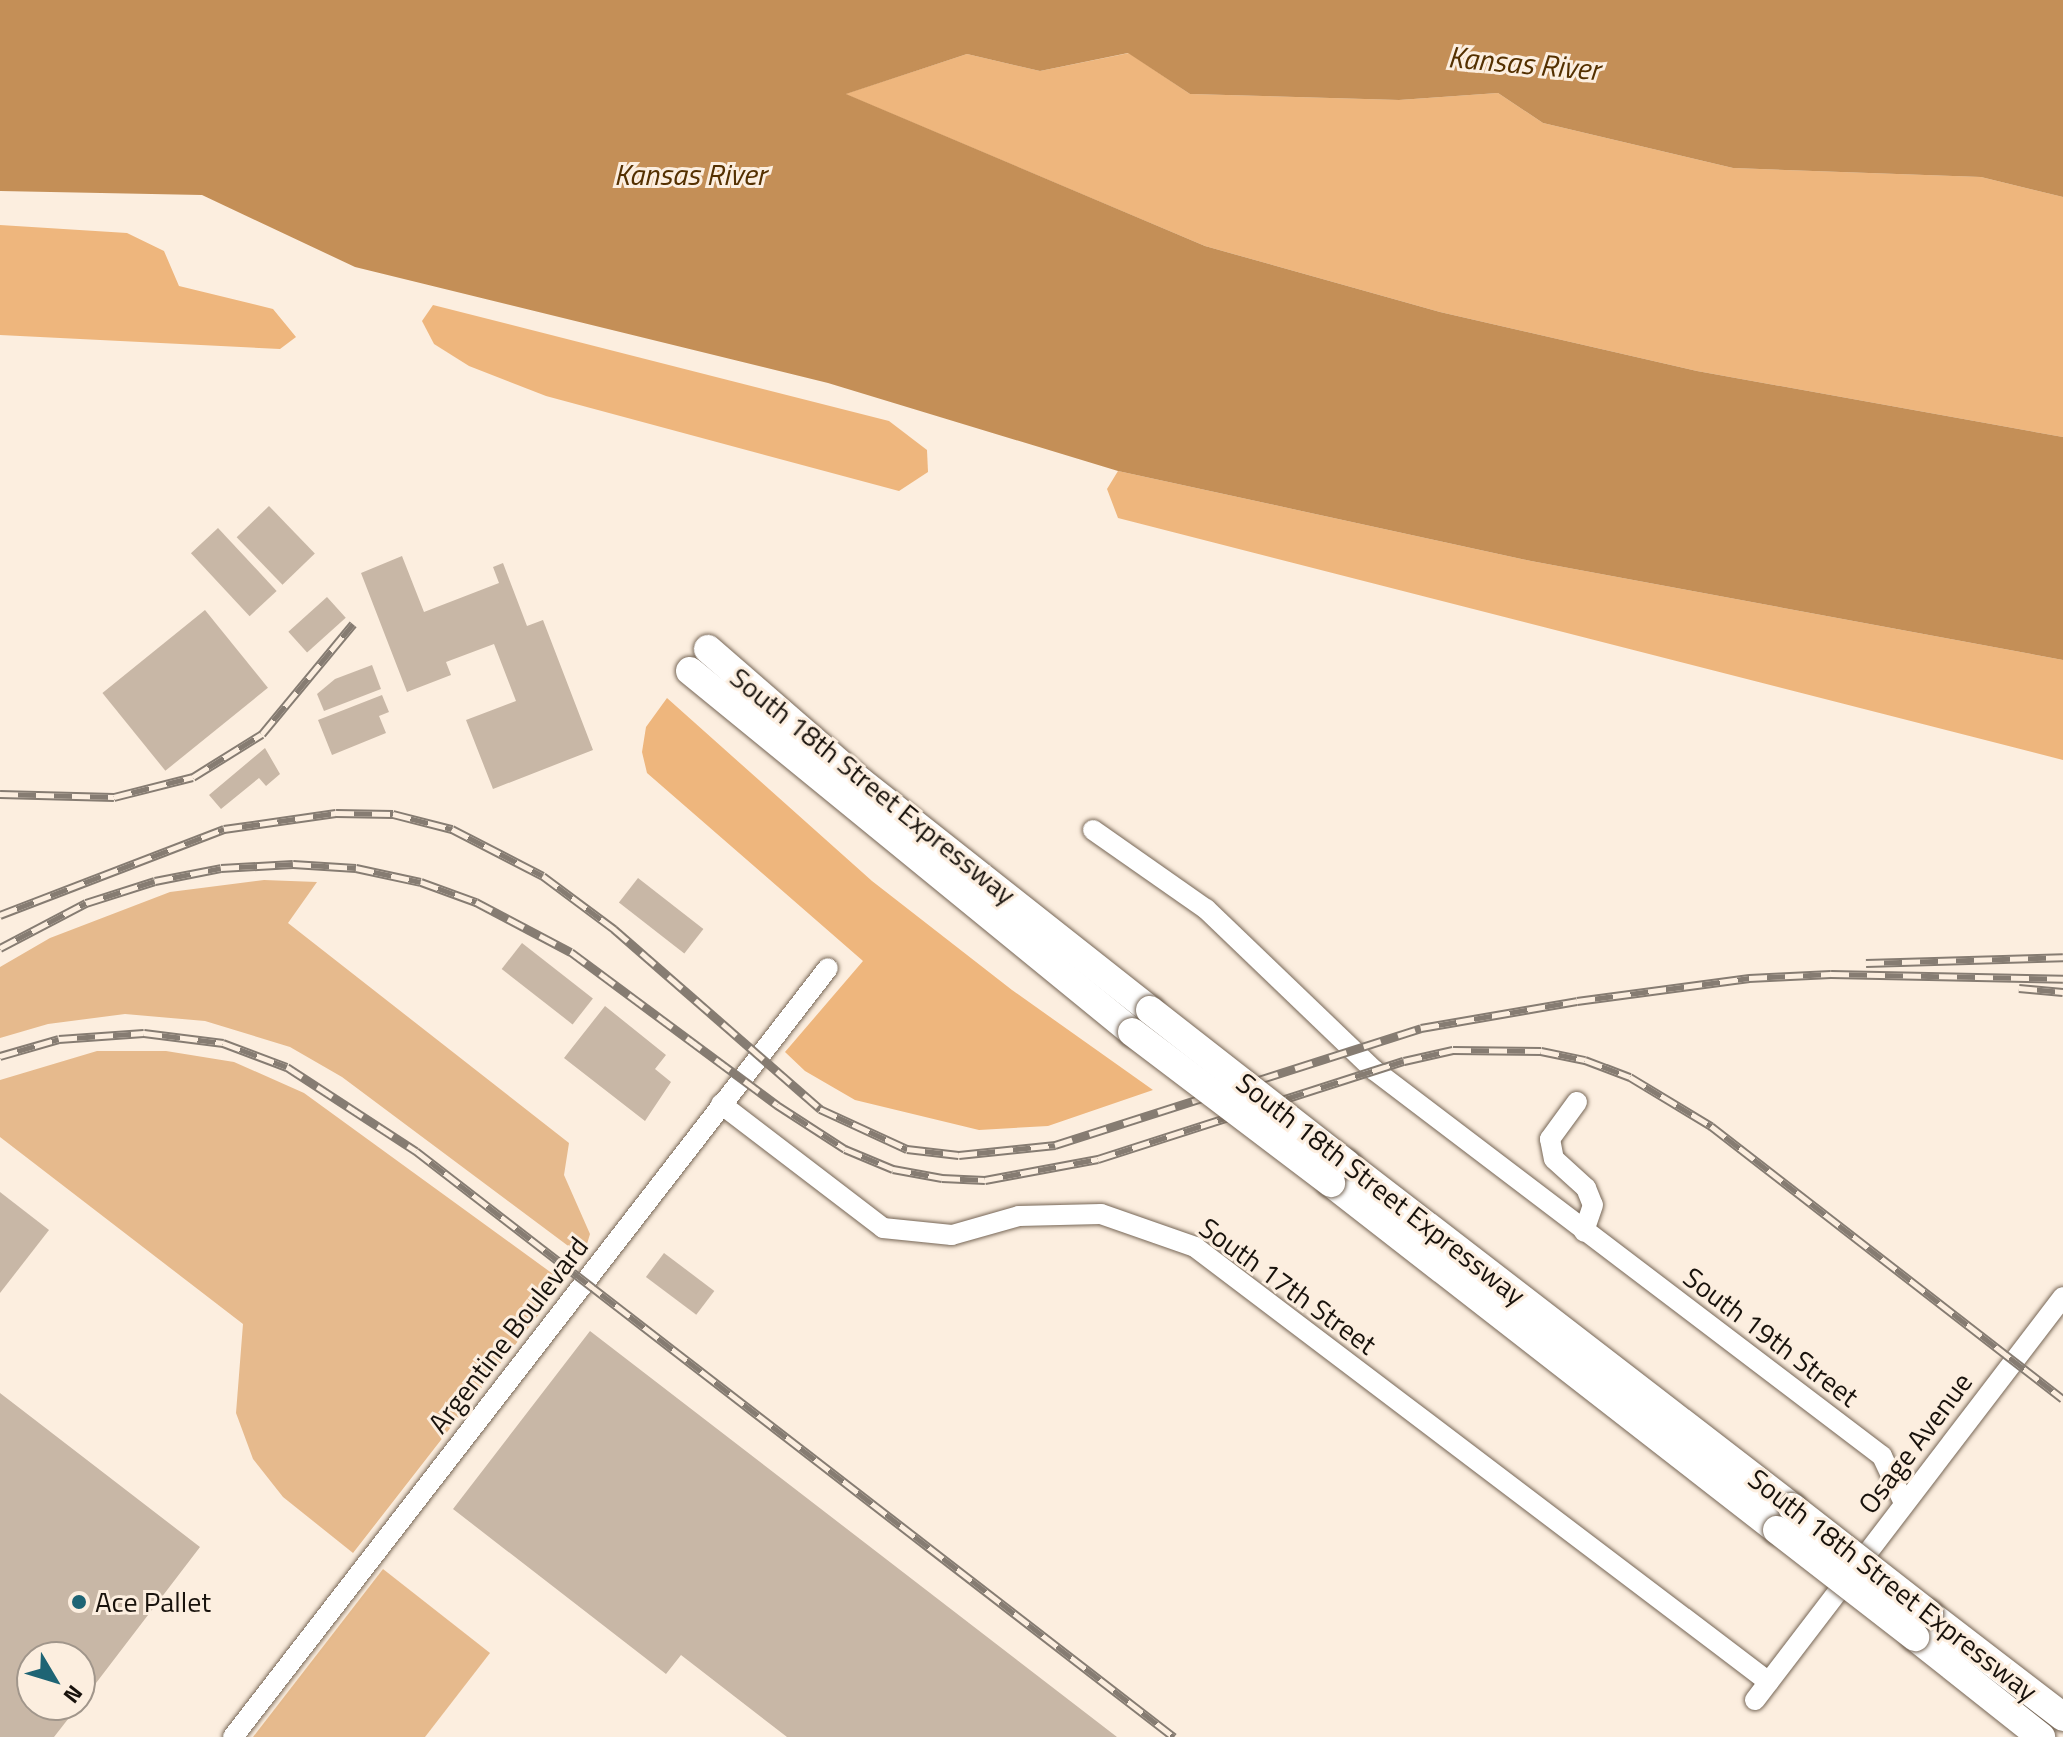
<!DOCTYPE html>
<style>
body{margin:0}
#map{position:relative;width:2063px;height:1737px;overflow:hidden;background:#fceedf;font-family:"Titillium Web",sans-serif}
div>[style]{position:absolute}
.green>*{inset:0;background:#e6ba8d}
.forest>*{inset:0;background:#eeb67d}
.water>*{inset:0;background:#c48f57}
.building>*{inset:0;background:#c8b7a6;transform-origin:0 0}
.roads{filter:drop-shadow(0 0 2px #766656) drop-shadow(0 0 2px #766656)}
.minor>*{height:20px;margin:-10px;padding:0 10px;transform-origin:10px;border-radius:10px;background:#fff}
.highway>*{height:28px;margin:-14px;padding:0 14px;transform-origin:14px;border-radius:14px;background:#fff}
.rail>*{height:9px;margin-top:-4.5px;transform-origin:0;background:repeating-linear-gradient(90deg,#fceedf 0 18px,#867c72 0 36px);box-sizing:border-box;border-block:2px solid #867c72}
.bridges{filter:drop-shadow(0 0 2px #766656) drop-shadow(0 0 2px #766656)}
.highway-bridge>*{height:28px;margin:-14px;padding:0 14px;transform-origin:14px;border-radius:14px;background:#fff}
.dots>*{width:22px;height:22px;translate:-50% -50%;box-sizing:border-box;border:4px solid #fceedf;border-radius:50%}
span{translate:-50% -50%;white-space:nowrap;text-align:center;line-height:1.15;-webkit-text-stroke:6px #fceedf;paint-order:stroke}
.street-label{font-size:28px;color:#18120c}
.poi-label{font-size:28px;color:#18120c}
.left{translate:0 -50%;text-align:left}
.water-label{font-size:30px;color:#543000;font-style:italic}
.north{position:absolute;left:16px;top:1641px;width:80px;height:80px;box-sizing:border-box;background:#fceedf;border:2px solid #a1968b;border-radius:50%;rotate:128deg;font-size:22px;font-weight:700;line-height:32px;text-align:center;color:#18120c}
.north::after{content:'';display:block;margin:auto;width:28px;height:36px;background:#1e6474;clip-path:polygon(50% 0,100% 100%,50% 72%,0 100%)}
</style>
<div id="map">
<div class="green">
<div style="clip-path:polygon(264px 880px,317px 882px,288px 923px,569px 1143px,564px 1175px,590px 1234px,583px 1257px,342px 1077px,290px 1047px,205px 1021px,125px 1014px,48px 1024px,0 1038px,0 967px,50px 938px,170px 892px)"></div>
<div style="clip-path:polygon(97px 1051px,166px 1051px,234px 1062px,304px 1093px,564px 1282px,353px 1553px,283px 1497px,253px 1459px,236px 1413px,243px 1324px,0 1137px,0 1080px)"></div>
<div style="clip-path:polygon(383px 1569px,490px 1653px,425px 1737px,253px 1737px)"></div>
</div>
<div class="forest">
<div style="clip-path:polygon(1129px 53px,1190px 94px,1399px 100px,1498px 93px,1543px 123px,1733px 168px,1981px 177px,2063px 197px,2063px 437px,1697px 371px,1440px 312px,1205px 246px,845px 94px,967px 54px,1040px 71px)"></div>
<div style="clip-path:polygon(0 225px,127px 233px,164px 251px,179px 286px,273px 309px,296px 337px,280px 349px,0 335px)"></div>
<div style="clip-path:polygon(433px 305px,889px 421px,927px 450px,928px 472px,899px 491px,546px 396px,469px 366px,434px 344px,422px 321px)"></div>
<div style="clip-path:polygon(1118px 471px,1531px 561px,2063px 660px,2063px 760px,1118px 518px,1107px 489px)"></div>
<div style="clip-path:polygon(667px 698px,872px 881px,1012px 990px,1153px 1090px,1048px 1126px,979px 1130px,855px 1100px,805px 1071px,785px 1052px,863px 961px,647px 773px,642px 752px,646px 727px)"></div>
</div>
<div class="water">
<div style="clip-path:polygon(0 0,2063px 0,2063px 197px,1981px 177px,1733px 168px,1543px 123px,1498px 93px,1399px 100px,1190px 94px,1128px 53px,1040px 71px,967px 54px,846px 94px,1205px 246px,1440px 312px,1697px 371px,2063px 437px,2063px 660px,1531px 561px,1118px 471px,828px 383px,355px 267px,202px 195px,0 191px)"></div>
</div>
<div class="building">
<div style="left:269px;top:506px;width:66px;height:45px;rotate:46deg"></div>
<div style="left:218px;top:528px;width:86px;height:37px;rotate:47deg"></div>
<div style="clip-path:polygon(402px 556px,424px 612px,499px 583px,493px 567px,503px 563px,527px 626px,543px 620px,593px 750px,493px 789px,466px 720px,516px 701px,494px 644px,446px 662px,451px 675px,407px 692px,361px 573px)"></div>
<div style="left:327px;top:597px;width:28px;height:52px;rotate:48deg"></div>
<div style="left:205px;top:610px;width:100px;height:132px;rotate:51deg"></div>
<div style="clip-path:polygon(372px 665px,381px 689px,324px 711px,317px 694px,335px 679px)"></div>
<div style="clip-path:polygon(382px 695px,389px 712px,379px 716px,386px 733px,332px 755px,318px 720px)"></div>
<div style="clip-path:polygon(265px 748px,280px 774px,266px 786px,259px 778px,221px 809px,209px 795px)"></div>
<div style="left:638px;top:878px;width:83px;height:31px;rotate:38deg"></div>
<div style="left:522px;top:943px;width:90px;height:33px;rotate:38deg"></div>
<div style="clip-path:polygon(605px 1006px,666px 1055px,655px 1069px,671px 1082px,645px 1121px,564px 1058px)"></div>
<div style="clip-path:polygon(0 1192px,49px 1230px,0 1293px)"></div>
<div style="left:664px;top:1253px;width:63px;height:30px;rotate:37deg"></div>
<div style="clip-path:polygon(590px 1331px,1117px 1737px,787px 1737px,681px 1655px,666px 1674px,453px 1509px)"></div>
<div style="clip-path:polygon(0 1393px,200px 1547px,80px 1704px,80px 1657px,32px 1657px,32px 1705px,79px 1705px,54px 1737px,0 1737px)"></div>
</div>
<div class="roads">
<div class="minor">
<div style="left:1093px;top:830px;width:138px;rotate:35deg"></div>
<div style="left:1206px;top:909px;width:233px;rotate:43.8deg"></div>
<div style="left:1374px;top:1070px;width:638px;rotate:37.23deg"></div>
<div style="left:1882px;top:1456px;width:52px;rotate:64.9deg"></div>
<div style="left:1577px;top:1102px;width:46px;rotate:126.1deg"></div>
<div style="left:1550px;top:1139px;width:20px;rotate:79deg"></div>
<div style="left:1554px;top:1159px;width:43px;rotate:42.2deg"></div>
<div style="left:1586px;top:1188px;width:18px;rotate:68deg"></div>
<div style="left:1593px;top:1205px;width:28px;rotate:109deg"></div>
<div style="left:721px;top:1104px;width:204px;rotate:37.4deg"></div>
<div style="left:883px;top:1228px;width:69px;rotate:5.8deg"></div>
<div style="left:952px;top:1235px;width:70px;rotate:-15.8deg"></div>
<div style="left:1019px;top:1216px;width:82px;rotate:-1.4deg"></div>
<div style="left:1101px;top:1214px;width:100px;rotate:19.3deg"></div>
<div style="left:1195px;top:1247px;width:720px;rotate:37.16deg"></div>
<div style="left:1755px;top:1700px;width:507px;rotate:-52.61deg"></div>
<div style="left:233px;top:1737px;width:972px;rotate:-52.27deg"></div>
</div>
<div class="highway">
<div style="left:708px;top:649px;width:201px;rotate:41deg"></div>
<div style="left:860px;top:781px;width:370px;rotate:38.3deg"></div>
<div style="left:690px;top:671px;width:571px;rotate:39.24deg"></div>
<div style="left:1347px;top:1164px;width:562px;rotate:37.62deg"></div>
<div style="left:1331px;top:1183px;width:565px;rotate:37.88deg"></div>
<div style="left:1929px;top:1614px;width:169px;rotate:37.5deg"></div>
<div style="left:1915px;top:1637px;width:161px;rotate:38.4deg"></div>
</div>
</div>
<div class="rail">
<div style="left:0;top:794px;width:114px;rotate:1.5deg"></div>
<div style="left:114px;top:797px;width:81px;rotate:-14.2deg"></div>
<div style="left:193px;top:777px;width:81px;rotate:-31.9deg"></div>
<div style="left:262px;top:734px;width:143px;rotate:-50.4deg"></div>
<div style="left:0;top:915px;width:240px;rotate:-21deg"></div>
<div style="left:224px;top:829px;width:113px;rotate:-8.1deg"></div>
<div style="left:336px;top:813px;width:57px;rotate:1deg"></div>
<div style="left:393px;top:814px;width:61px;rotate:14.3deg"></div>
<div style="left:452px;top:829px;width:102px;rotate:27.3deg"></div>
<div style="left:543px;top:876px;width:89px;rotate:36.7deg"></div>
<div style="left:614px;top:929px;width:274px;rotate:41.1deg"></div>
<div style="left:820px;top:1109px;width:96px;rotate:24.7deg"></div>
<div style="left:907px;top:1149px;width:52px;rotate:6.6deg"></div>
<div style="left:959px;top:1155px;width:97px;rotate:-5.9deg"></div>
<div style="left:1055px;top:1145px;width:384px;rotate:-17.7deg"></div>
<div style="left:1421px;top:1028px;width:158px;rotate:-9.8deg"></div>
<div style="left:1577px;top:1001px;width:174px;rotate:-7.6deg"></div>
<div style="left:1749px;top:978px;width:82px;rotate:-2.8deg"></div>
<div style="left:1831px;top:974px;width:232px;rotate:1.2deg"></div>
<div style="left:0;top:948px;width:97px;rotate:-27.6deg"></div>
<div style="left:86px;top:903px;width:72px;rotate:-17.7deg"></div>
<div style="left:155px;top:881px;width:67px;rotate:-11.1deg"></div>
<div style="left:221px;top:868px;width:72px;rotate:-3.2deg"></div>
<div style="left:293px;top:864px;width:63px;rotate:3.6deg"></div>
<div style="left:356px;top:868px;width:66px;rotate:12.2deg"></div>
<div style="left:421px;top:882px;width:59px;rotate:20deg"></div>
<div style="left:476px;top:902px;width:107px;rotate:27.8deg"></div>
<div style="left:571px;top:952px;width:257px;rotate:36.6deg"></div>
<div style="left:777px;top:1105px;width:81px;rotate:32.9deg"></div>
<div style="left:845px;top:1149px;width:52px;rotate:22.6deg"></div>
<div style="left:893px;top:1169px;width:50px;rotate:10.4deg"></div>
<div style="left:942px;top:1178px;width:43px;rotate:2.7deg"></div>
<div style="left:985px;top:1180px;width:115px;rotate:-10.5deg"></div>
<div style="left:1098px;top:1159px;width:321px;rotate:-17.8deg"></div>
<div style="left:1404px;top:1061px;width:50px;rotate:-12.7deg"></div>
<div style="left:1453px;top:1050px;width:88px;rotate:0.7deg"></div>
<div style="left:1541px;top:1051px;width:45px;rotate:11.6deg"></div>
<div style="left:1585px;top:1060px;width:48px;rotate:20.7deg"></div>
<div style="left:1630px;top:1077px;width:95px;rotate:31.2deg"></div>
<div style="left:1711px;top:1126px;width:445px;rotate:37.8deg"></div>
<div style="left:1866px;top:963px;width:197px;rotate:-1.7deg"></div>
<div style="left:2019px;top:988px;width:44px;rotate:5.2deg"></div>
<div style="left:0;top:1056px;width:61px;rotate:-16.1deg"></div>
<div style="left:59px;top:1039px;width:85px;rotate:-4deg"></div>
<div style="left:144px;top:1033px;width:80px;rotate:7.2deg"></div>
<div style="left:223px;top:1043px;width:68px;rotate:20.6deg"></div>
<div style="left:287px;top:1067px;width:154px;rotate:33.1deg"></div>
<div style="left:416px;top:1151px;width:958px;rotate:37.71deg"></div>
</div>
<div class="bridges">
<div class="highway-bridge">
<div style="left:1150px;top:1010px;width:250px;rotate:38deg"></div>
<div style="left:1132px;top:1032px;width:250px;rotate:37.2deg"></div>
<div style="left:1792px;top:1507px;width:174px;rotate:38deg"></div>
<div style="left:1777px;top:1530px;width:175px;rotate:37.8deg"></div>
</div>
</div>
<div class="dots">
<div style="left:79px;top:1602px;background:#1e6474"></div>
</div>
<div class="street-label">
<span style="left:873px;top:786px;rotate:39deg">South 18th Street Expressway</span>
<span style="left:1381px;top:1189px;rotate:38deg">South 18th Street Expressway</span>
<span style="left:1288px;top:1286px;rotate:36deg">South 17th Street</span>
<span style="left:508px;top:1335px;rotate:-52deg">Argentine Boulevard</span>
<span style="left:1771px;top:1337px;rotate:37deg">South 19th Street</span>
<span style="left:1915px;top:1443px;rotate:-53deg">Osage Avenue</span>
<span style="left:1893px;top:1585px;rotate:38deg">South 18th Street Expressway</span>
</div>
<div class="poi-label">
<span class="left" style="left:95px;top:1602px">Ace Pallet</span>
</div>
<div class="water-label">
<span style="left:1524px;top:63px;rotate:5deg">Kansas River</span>
<span style="left:690px;top:174px">Kansas River</span>
</div>
<div class="north">N</div>
</div>
